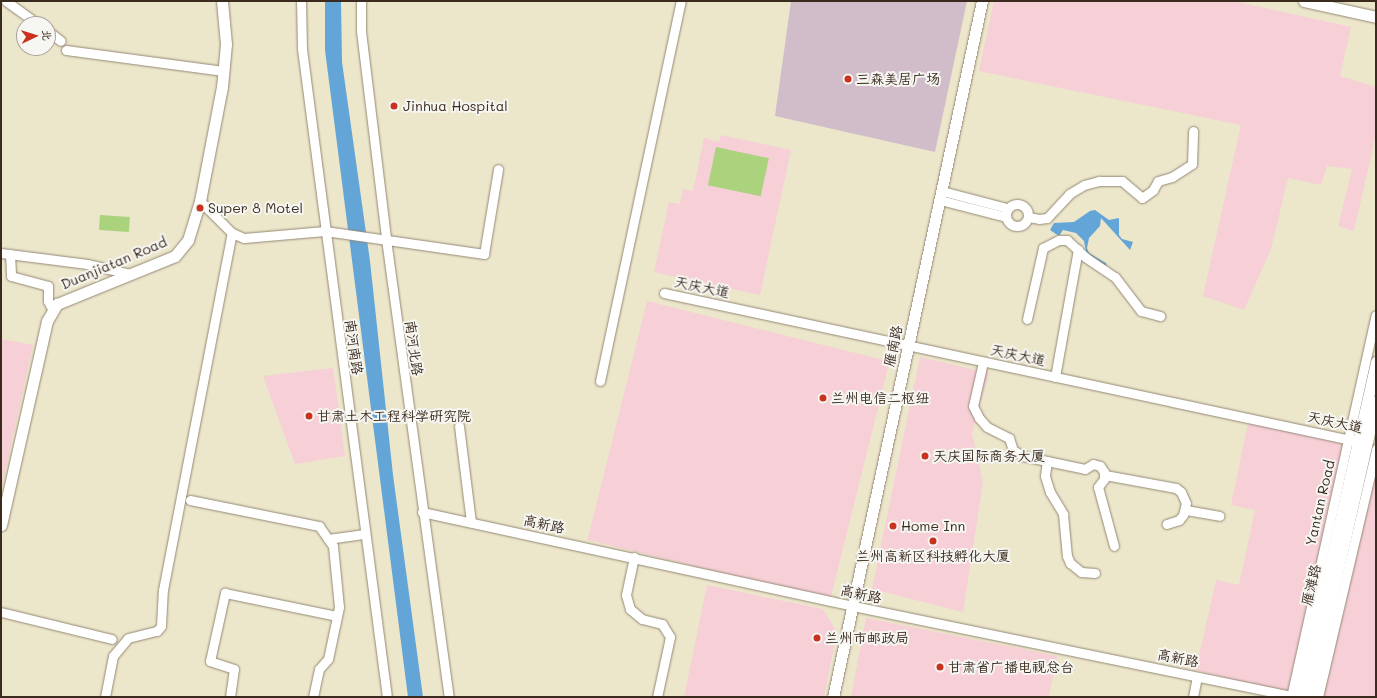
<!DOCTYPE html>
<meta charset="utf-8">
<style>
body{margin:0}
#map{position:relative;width:1377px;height:698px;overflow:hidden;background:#ece6cb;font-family:Mali,"LXGW WenKai TC",sans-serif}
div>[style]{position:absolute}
.built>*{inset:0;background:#f6cfd7;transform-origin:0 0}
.industrial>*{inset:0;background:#d1bdc9}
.green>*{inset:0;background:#abd27c;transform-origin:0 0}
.water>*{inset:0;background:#62a5d6}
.roads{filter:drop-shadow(0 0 1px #948874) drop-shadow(0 0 1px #948874)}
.minor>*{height:9px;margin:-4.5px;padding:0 4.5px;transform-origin:4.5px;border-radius:4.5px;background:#fff}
.minor>.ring{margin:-4.5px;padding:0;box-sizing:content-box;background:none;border:9px solid #fff;border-radius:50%}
.major>*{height:11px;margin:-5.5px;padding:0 5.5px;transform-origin:5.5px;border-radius:5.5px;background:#fff}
.dots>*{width:11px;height:11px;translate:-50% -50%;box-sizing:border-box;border:2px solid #f6f6f2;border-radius:50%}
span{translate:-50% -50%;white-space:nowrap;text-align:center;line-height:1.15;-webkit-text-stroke:4px #f6f6f2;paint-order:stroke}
.poi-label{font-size:14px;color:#3b2a1e}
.left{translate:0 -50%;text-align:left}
.street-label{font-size:14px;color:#3b2a1e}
.frame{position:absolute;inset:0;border:2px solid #3b2a1e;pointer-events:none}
.north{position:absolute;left:16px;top:16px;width:40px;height:40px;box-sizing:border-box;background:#f6f6f2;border:1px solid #aba49d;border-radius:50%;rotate:86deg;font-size:11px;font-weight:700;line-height:16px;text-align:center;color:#3b2a1e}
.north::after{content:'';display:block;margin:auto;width:14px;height:18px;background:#c8321e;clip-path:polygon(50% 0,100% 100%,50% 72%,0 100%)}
</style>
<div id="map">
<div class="built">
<div style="clip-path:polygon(994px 1px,1234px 1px,1351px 27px,1340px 76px,1376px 87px,1376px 134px,1354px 231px,1338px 226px,1352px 169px,1327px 166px,1321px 185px,1288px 178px,1271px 249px,1244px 310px,1203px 296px,1241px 125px,979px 71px)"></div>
<div style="clip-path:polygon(721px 135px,791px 150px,760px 295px,654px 272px,669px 202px,680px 204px,683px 189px,693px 191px,704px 138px,719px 142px)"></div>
<div style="left:647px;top:301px;width:250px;height:246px;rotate:14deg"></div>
<div style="clip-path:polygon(1px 339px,33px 345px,1px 490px)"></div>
<div style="clip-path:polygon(920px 357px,989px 373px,972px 433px,983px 482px,963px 612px,872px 589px)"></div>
<div style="clip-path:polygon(333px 368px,345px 456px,295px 464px,263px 376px)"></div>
<div style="clip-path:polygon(1249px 418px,1359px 442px,1296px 697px,1196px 670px,1216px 580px,1239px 585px,1255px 510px,1231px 505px)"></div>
<div style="clip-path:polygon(1376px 463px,1376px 697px,1323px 697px)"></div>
<div style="clip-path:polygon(707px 585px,823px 609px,837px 632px,824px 697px,684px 697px)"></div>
<div style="clip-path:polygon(866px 618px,1057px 656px,1049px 697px,851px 697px)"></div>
</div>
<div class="industrial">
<div style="clip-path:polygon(791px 1px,967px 1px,935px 152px,775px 116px)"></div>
</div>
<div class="green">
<div style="left:716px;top:147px;width:54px;height:39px;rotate:12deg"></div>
<div style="left:100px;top:215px;width:30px;height:15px;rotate:4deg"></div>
</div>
<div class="water">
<div style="clip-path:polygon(325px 1px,341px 1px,342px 62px,370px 261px,393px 475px,423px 697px,408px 697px,325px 50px)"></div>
<div style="clip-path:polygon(1095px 210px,1109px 220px,1119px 218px,1119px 235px,1122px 239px,1133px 242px,1130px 250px,1101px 218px,1100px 226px,1089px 238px,1087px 248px,1089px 253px,1106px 263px,1107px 268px,1086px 252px,1084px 241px,1076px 233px,1063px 230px,1059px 236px,1050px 230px,1054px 223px,1074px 222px,1090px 211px)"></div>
</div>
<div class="roads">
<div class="minor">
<div style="left:6px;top:1px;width:39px;rotate:36deg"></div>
<div style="left:301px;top:1px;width:48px;rotate:88.8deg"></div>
<div style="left:302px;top:49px;width:654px;rotate:82.53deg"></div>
<div style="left:361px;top:1px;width:30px;rotate:90deg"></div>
<div style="left:361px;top:31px;width:209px;rotate:83.1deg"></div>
<div style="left:386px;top:239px;width:462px;rotate:82.2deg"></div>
<div style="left:48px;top:31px;width:16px;rotate:38deg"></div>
<div style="left:66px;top:50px;width:159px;rotate:7.6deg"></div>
<div style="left:942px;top:191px;width:67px;rotate:14.7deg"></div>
<div style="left:940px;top:200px;width:68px;rotate:14.4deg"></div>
<div style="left:200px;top:201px;width:45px;rotate:45deg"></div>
<div style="left:232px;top:233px;width:13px;rotate:23deg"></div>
<div style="left:244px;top:238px;width:81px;rotate:-4.9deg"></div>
<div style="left:325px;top:231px;width:161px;rotate:8.2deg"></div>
<div style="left:484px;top:254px;width:86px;rotate:-80.6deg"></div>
<div class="ring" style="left:1006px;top:204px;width:13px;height:13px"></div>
<div style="left:1028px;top:217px;width:11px;rotate:10deg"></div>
<div style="left:1039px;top:219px;width:8px;rotate:-7deg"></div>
<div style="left:1047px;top:218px;width:33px;rotate:-47deg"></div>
<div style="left:1069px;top:194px;width:17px;rotate:-31deg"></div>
<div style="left:1084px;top:185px;width:16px;rotate:-15deg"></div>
<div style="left:1099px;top:181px;width:23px"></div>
<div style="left:1122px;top:181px;width:26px;rotate:40deg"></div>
<div style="left:1142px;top:198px;width:14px;rotate:-36deg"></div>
<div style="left:1153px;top:190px;width:10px;rotate:-61deg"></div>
<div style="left:1158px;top:181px;width:15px;rotate:-16deg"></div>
<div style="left:1172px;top:177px;width:24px;rotate:-33deg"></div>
<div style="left:1192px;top:164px;width:33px;rotate:-88deg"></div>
<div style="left:1px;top:253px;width:87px;rotate:7.3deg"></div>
<div style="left:87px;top:264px;width:44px;rotate:13.1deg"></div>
<div style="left:10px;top:254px;width:22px;rotate:87deg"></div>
<div style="left:11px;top:276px;width:38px;rotate:15deg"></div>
<div style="left:48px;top:286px;width:15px;rotate:90deg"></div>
<div style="left:48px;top:301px;width:11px;rotate:63deg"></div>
<div style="left:664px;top:293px;width:716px;rotate:12.09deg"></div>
<div style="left:1027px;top:319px;width:73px;rotate:-77.3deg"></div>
<div style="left:1043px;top:248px;width:18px;rotate:-27deg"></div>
<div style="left:1059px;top:240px;width:8px"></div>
<div style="left:1067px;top:240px;width:25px;rotate:43deg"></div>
<div style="left:1085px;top:257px;width:36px;rotate:34deg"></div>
<div style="left:1115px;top:277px;width:43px;rotate:52.6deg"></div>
<div style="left:1141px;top:311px;width:20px;rotate:15deg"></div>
<div style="left:983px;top:362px;width:45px;rotate:102.8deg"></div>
<div style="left:973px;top:406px;width:13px;rotate:63deg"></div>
<div style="left:979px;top:418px;width:12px;rotate:48deg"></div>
<div style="left:987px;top:427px;width:25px;rotate:27deg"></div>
<div style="left:1009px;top:438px;width:13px;rotate:72deg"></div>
<div style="left:1013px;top:450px;width:12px;rotate:31deg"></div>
<div style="left:1023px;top:456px;width:63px;rotate:11.8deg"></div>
<div style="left:1085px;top:469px;width:9px;rotate:-32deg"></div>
<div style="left:1093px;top:464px;width:7px;rotate:16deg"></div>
<div style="left:1100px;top:466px;width:7px;rotate:56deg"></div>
<div style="left:1104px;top:472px;width:7px;rotate:90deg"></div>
<div style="left:1104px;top:479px;width:10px;rotate:127deg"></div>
<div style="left:1098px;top:487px;width:61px;rotate:74.8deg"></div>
<div style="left:1055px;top:377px;width:130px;rotate:-79.8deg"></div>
<div style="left:600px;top:381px;width:389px;rotate:-78deg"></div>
<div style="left:459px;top:426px;width:97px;rotate:82.9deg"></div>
<div style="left:1047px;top:461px;width:15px;rotate:98deg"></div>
<div style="left:1045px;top:476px;width:17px;rotate:73deg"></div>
<div style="left:1050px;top:492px;width:26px;rotate:59deg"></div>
<div style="left:1063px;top:514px;width:42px;rotate:84.6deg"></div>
<div style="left:1067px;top:556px;width:8px;rotate:67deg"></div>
<div style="left:1070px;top:563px;width:14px;rotate:39deg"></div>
<div style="left:1081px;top:572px;width:14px;rotate:4deg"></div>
<div style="left:1105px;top:475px;width:72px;rotate:10.4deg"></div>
<div style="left:1176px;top:488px;width:6px;rotate:39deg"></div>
<div style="left:1181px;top:492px;width:12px;rotate:66deg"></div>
<div style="left:1186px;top:503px;width:12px;rotate:104deg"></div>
<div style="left:1183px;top:515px;width:6px;rotate:129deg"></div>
<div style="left:1179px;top:520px;width:13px;rotate:162deg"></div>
<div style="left:190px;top:500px;width:132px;rotate:11.4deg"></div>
<div style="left:319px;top:526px;width:24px;rotate:55deg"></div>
<div style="left:333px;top:546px;width:61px;rotate:84.4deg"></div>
<div style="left:339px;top:607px;width:53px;rotate:101.9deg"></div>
<div style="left:328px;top:659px;width:13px;rotate:132deg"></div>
<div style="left:319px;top:669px;width:29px;rotate:102deg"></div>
<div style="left:1186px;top:510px;width:34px;rotate:10deg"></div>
<div style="left:422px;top:512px;width:441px;rotate:12.3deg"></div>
<div style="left:853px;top:606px;width:451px;rotate:11.6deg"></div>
<div style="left:328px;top:539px;width:37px;rotate:-8deg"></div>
<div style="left:634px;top:557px;width:39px;rotate:102deg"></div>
<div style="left:626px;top:595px;width:15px;rotate:74deg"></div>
<div style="left:630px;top:609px;width:16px;rotate:40deg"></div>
<div style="left:642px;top:619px;width:21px;rotate:14deg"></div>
<div style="left:662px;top:624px;width:15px;rotate:58deg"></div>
<div style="left:670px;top:637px;width:61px;rotate:102.2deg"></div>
<div style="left:1px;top:612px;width:114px;rotate:13.7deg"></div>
<div style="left:105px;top:697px;width:42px;rotate:-79deg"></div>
<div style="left:113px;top:656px;width:23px;rotate:-50deg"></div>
<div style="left:128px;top:638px;width:30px;rotate:-14deg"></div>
<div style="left:157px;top:631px;width:6px;rotate:-51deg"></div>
<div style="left:161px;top:626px;width:36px;rotate:-87deg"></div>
<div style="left:163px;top:590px;width:364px;rotate:-79.1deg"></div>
<div style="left:230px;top:697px;width:28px;rotate:-82deg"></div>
<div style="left:234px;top:669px;width:25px;rotate:-162deg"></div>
<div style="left:210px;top:661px;width:70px;rotate:-77.6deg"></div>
<div style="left:225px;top:593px;width:114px;rotate:11.6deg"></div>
<div style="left:1193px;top:697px;width:20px;rotate:-79deg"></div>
<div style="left:1291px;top:697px;width:391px;rotate:-77.5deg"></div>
<div style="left:1318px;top:697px;width:255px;rotate:-76.8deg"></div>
</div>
<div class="major">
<div style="left:1304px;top:1px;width:74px;rotate:12.5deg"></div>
<div style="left:1px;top:525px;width:209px;rotate:-77.3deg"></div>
<div style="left:47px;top:321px;width:20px;rotate:-60deg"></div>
<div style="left:57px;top:304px;width:127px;rotate:-22.1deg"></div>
<div style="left:175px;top:256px;width:21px;rotate:-51deg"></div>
<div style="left:188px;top:240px;width:41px;rotate:-72.9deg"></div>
<div style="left:200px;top:201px;width:116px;rotate:-79.1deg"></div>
<div style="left:222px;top:87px;width:43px;rotate:-84.7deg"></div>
<div style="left:226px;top:44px;width:43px;rotate:-95.3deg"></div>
<div style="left:833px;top:697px;width:712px;rotate:-77.92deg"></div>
<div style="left:1300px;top:697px;width:344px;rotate:-77.2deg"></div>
<div style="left:1309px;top:697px;width:303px;rotate:-77.2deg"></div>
</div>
</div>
<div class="dots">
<div style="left:848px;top:79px;background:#c8321e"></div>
<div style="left:394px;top:106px;background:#c8321e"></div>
<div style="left:200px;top:208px;background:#c8321e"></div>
<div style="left:823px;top:398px;background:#c8321e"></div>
<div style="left:309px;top:416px;background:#c8321e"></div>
<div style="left:925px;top:456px;background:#c8321e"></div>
<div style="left:893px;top:526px;background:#c8321e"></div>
<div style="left:933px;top:541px;background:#c8321e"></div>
<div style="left:817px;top:638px;background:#c8321e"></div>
<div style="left:940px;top:667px;background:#c8321e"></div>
</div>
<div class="poi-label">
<span class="left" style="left:856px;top:79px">三森美居广场</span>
<span class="left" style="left:403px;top:106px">Jinhua Hospital</span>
<span class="left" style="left:208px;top:208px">Super 8 Motel</span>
<span class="left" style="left:831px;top:398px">兰州电信二枢纽</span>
<span class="left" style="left:317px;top:416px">甘肃土木工程科学研究院</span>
<span class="left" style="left:933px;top:456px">天庆国际商务大厦</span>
<span class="left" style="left:901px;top:526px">Home Inn</span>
<span style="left:933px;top:556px">兰州高新区科技孵化大厦</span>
<span class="left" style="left:825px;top:638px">兰州市邮政局</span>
<span class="left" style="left:948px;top:667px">甘肃省广播电视总台</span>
</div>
<div class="street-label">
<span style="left:114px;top:263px;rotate:-23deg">Duanjiatan Road</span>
<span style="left:702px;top:287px;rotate:12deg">天庆大道</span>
<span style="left:893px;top:346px;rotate:-78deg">雁南路</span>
<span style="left:354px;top:347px;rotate:82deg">南河南路</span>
<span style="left:414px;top:348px;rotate:82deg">南河北路</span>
<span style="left:1018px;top:355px;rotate:12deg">天庆大道</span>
<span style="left:1335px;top:422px;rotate:12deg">天庆大道</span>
<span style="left:1320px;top:503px;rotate:-77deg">Yantan Road</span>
<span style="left:544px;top:524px;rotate:12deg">高新路</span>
<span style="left:1311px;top:585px;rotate:-77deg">雁滩路</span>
<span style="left:861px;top:594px;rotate:12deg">高新路</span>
<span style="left:1178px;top:658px;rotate:11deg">高新路</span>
</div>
<div class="frame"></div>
<div class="north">北</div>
</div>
